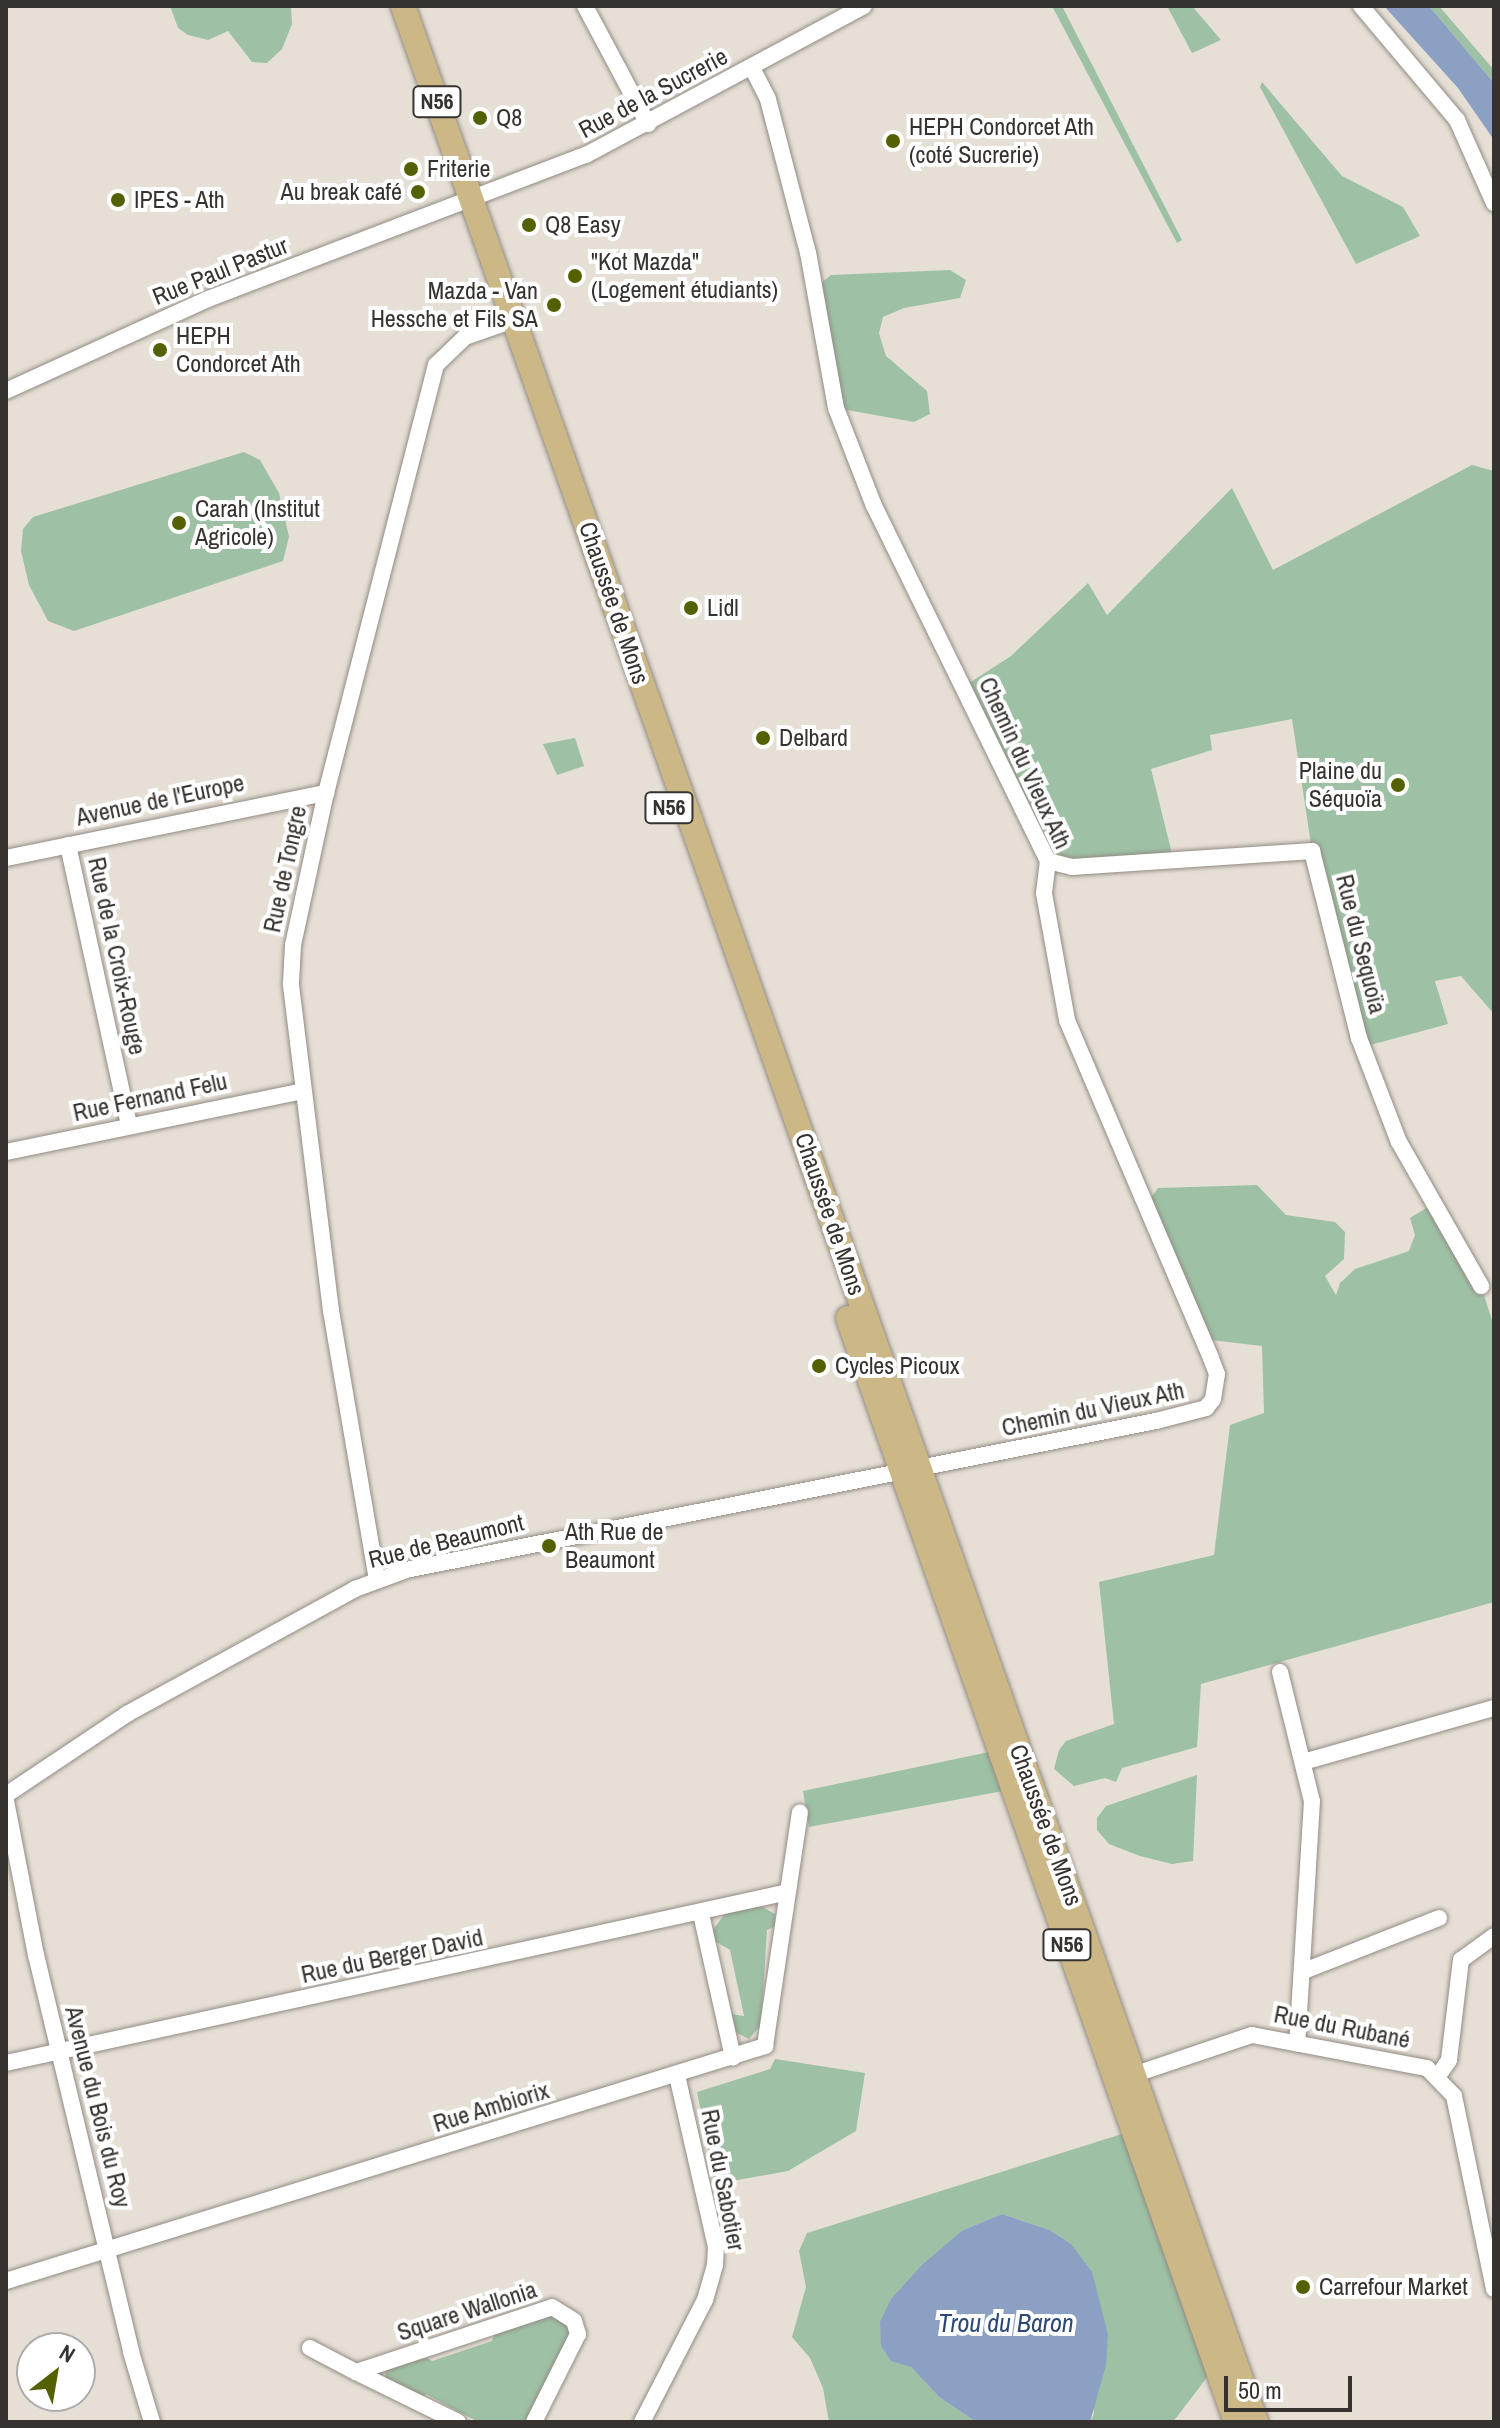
<!DOCTYPE html>
<meta charset="utf-8">
<style>
body{margin:0}
#map{position:relative;width:1500px;height:2428px;overflow:hidden;background:#e6dfd6;font-family:"Archivo Narrow",sans-serif}
div>[style]{position:absolute}
.green>*{inset:0;background:#9ec1a5}
.water>*{inset:0;background:#8ca0c3}
.roads{filter:drop-shadow(0 0 2px #918b83) drop-shadow(0 0 2px #918b83)}
.street>*{height:16px;margin:-8px;padding:0 8px;transform-origin:8px;border-radius:8px;background:#fff}
.primary>*{height:24px;margin:-12px;padding:0 12px;transform-origin:12px;border-radius:12px;background:#ccb887}
.dots>*{width:22px;height:22px;translate:-50% -50%;box-sizing:border-box;border:4px solid #fff;border-radius:50%}
span{translate:-50% -50%;white-space:nowrap;text-align:center;line-height:1.15;-webkit-text-stroke:8px #fff;paint-order:stroke}
.shield-label span{padding:2px 6px;background:#fff;border:2px solid;border-radius:6px;-webkit-text-stroke-width:0}
.shield-label{font-size:22px;color:#35322f;font-weight:700}
.street-label{font-size:24px;color:#35322f}
.poi-label{font-size:24px;color:#35322f}
.left{translate:0 -50%;text-align:left}
.right{translate:-100% -50%;text-align:right}
.water-label{font-size:26px;color:#2d4877;font-style:italic}
.frame{position:absolute;inset:0;border:8px solid #35322f;pointer-events:none}
.north{position:absolute;left:16px;top:2332px;width:80px;height:80px;box-sizing:border-box;background:#fff;border:2px solid #aeadac;border-radius:50%;rotate:31deg;font-size:22px;font-weight:700;line-height:32px;text-align:center;color:#35322f}
.north::after{content:'';display:block;margin:auto;width:28px;height:36px;background:#556100;clip-path:polygon(50% 0,100% 100%,50% 72%,0 100%)}
.scale{position:absolute;left:1224px;top:2376px;width:128px;height:36px;box-sizing:border-box;border:4px solid #35322f;border-top:0;padding-left:10px;font-size:24px;line-height:28px;white-space:nowrap;color:#35322f;-webkit-text-stroke:6px #fff;paint-order:stroke}
</style>
<div id="map">
<div class="green">
<div style="clip-path:polygon(170px 6px,291px 6px,292px 24px,282px 49px,267px 63px,252px 62px,228px 31px,208px 40px,188px 35px,178px 28px)"></div>
<div style="clip-path:polygon(1052px 6px,1062px 6px,1182px 240px,1177px 243px)"></div>
<div style="clip-path:polygon(1167px 6px,1192px 6px,1221px 40px,1192px 53px)"></div>
<div style="clip-path:polygon(1429px 6px,1439px 6px,1494px 70px,1494px 83px)"></div>
<div style="clip-path:polygon(1262px 82px,1342px 176px,1403px 207px,1420px 236px,1356px 264px,1260px 87px)"></div>
<div style="clip-path:polygon(950px 270px,966px 280px,960px 298px,904px 308px,883px 317px,879px 333px,886px 356px,927px 391px,930px 414px,914px 422px,836px 408px,811px 291px,831px 275px)"></div>
<div style="clip-path:polygon(244px 452px,260px 460px,279px 493px,289px 537px,283px 561px,74px 631px,48px 621px,29px 585px,21px 551px,23px 529px,33px 517px)"></div>
<div style="clip-path:polygon(1472px 465px,1494px 471px,1494px 1014px,1461px 976px,1435px 981px,1448px 1024px,1363px 1047px,1312px 851px,1292px 719px,1210px 735px,1212px 750px,1151px 769px,1174px 862px,1060px 866px,963px 687px,1011px 656px,1088px 583px,1107px 615px,1232px 488px,1273px 570px)"></div>
<div style="clip-path:polygon(575px 738px,584px 766px,557px 775px,543px 744px)"></div>
<div style="clip-path:polygon(1257px 1185px,1286px 1215px,1335px 1222px,1345px 1232px,1344px 1259px,1325px 1276px,1336px 1295px,1340px 1283px,1355px 1269px,1409px 1251px,1415px 1235px,1410px 1218px,1428px 1207px,1481px 1286px,1494px 1326px,1494px 1602px,1201px 1684px,1197px 1747px,1122px 1768px,1116px 1782px,1105px 1778px,1074px 1786px,1054px 1769px,1059px 1750px,1066px 1741px,1114px 1724px,1099px 1582px,1214px 1555px,1230px 1425px,1264px 1413px,1262px 1346px,1202px 1339px,1144px 1207px,1158px 1188px)"></div>
<div style="clip-path:polygon(989px 1752px,1003px 1791px,809px 1827px,803px 1791px)"></div>
<div style="clip-path:polygon(1197px 1775px,1193px 1861px,1172px 1864px,1140px 1856px,1109px 1844px,1097px 1830px,1097px 1818px,1106px 1806px)"></div>
<div style="clip-path:polygon(761px 1906px,775px 1914px,775px 1926px,767px 1930px,761px 2025px,749px 2039px,735px 2032px,731px 2014px,744px 2016px,730px 1950px,713px 1940px,712px 1931px,725px 1914px)"></div>
<div style="clip-path:polygon(775px 2059px,865px 2073px,856px 2131px,788px 2171px,715px 2184px,697px 2092px,770px 2069px)"></div>
<div style="clip-path:polygon(1125px 2133px,1208px 2376px,1173px 2422px,1090px 2422px,1094px 2414px,1071px 2244px,1050px 2230px,1002px 2214px,963px 2230px,892px 2299px,911px 2367px,939px 2397px,976px 2422px,829px 2422px,823px 2388px,810px 2358px,792px 2337px,806px 2287px,799px 2251px,807px 2233px)"></div>
<div style="clip-path:polygon(552px 2307px,578px 2334px,534px 2422px,478px 2422px,426px 2394px,419px 2403px,385px 2378px,386px 2370px,417px 2351px,432px 2361px,492px 2341px,498px 2325px)"></div>
</div>
<div class="water">
<div style="clip-path:polygon(1384px 6px,1429px 6px,1494px 83px,1494px 140px,1458px 88px)"></div>
<div style="clip-path:polygon(1002px 2214px,1050px 2230px,1071px 2244px,1092px 2272px,1108px 2334px,1106px 2365px,1090px 2422px,976px 2422px,939px 2397px,911px 2367px,891px 2361px,881px 2346px,880px 2322px,891px 2299px,922px 2265px,963px 2230px)"></div>
</div>
<div class="roads">
<div class="street">
<div style="left:585px;top:6px;width:134px;rotate:61.9deg"></div>
<div style="left:1361px;top:6px;width:149px;rotate:49.9deg"></div>
<div style="left:1457px;top:120px;width:91px;rotate:66deg"></div>
<div style="left:6px;top:391px;width:222px;rotate:-24.5deg"></div>
<div style="left:208px;top:299px;width:404px;rotate:-20.9deg"></div>
<div style="left:586px;top:155px;width:315px;rotate:-28.2deg"></div>
<div style="left:68px;top:845px;width:287px;rotate:77.7deg"></div>
<div style="left:6px;top:858px;width:327px;rotate:-11.5deg"></div>
<div style="left:1048px;top:861px;width:25px;rotate:14deg"></div>
<div style="left:1072px;top:867px;width:241px;rotate:-3.8deg"></div>
<div style="left:1312px;top:851px;width:193px;rotate:75.9deg"></div>
<div style="left:1359px;top:1038px;width:111px;rotate:69deg"></div>
<div style="left:1399px;top:1142px;width:166px;rotate:60.3deg"></div>
<div style="left:6px;top:1152px;width:303px;rotate:-11.6deg"></div>
<div style="left:377px;top:1580px;width:273px;rotate:-99.7deg"></div>
<div style="left:331px;top:1311px;width:330px;rotate:-97deg"></div>
<div style="left:291px;top:983px;width:38px;rotate:-87deg"></div>
<div style="left:293px;top:945px;width:156px;rotate:-77.8deg"></div>
<div style="left:326px;top:793px;width:442px;rotate:-75.6deg"></div>
<div style="left:436px;top:365px;width:40px;rotate:-44deg"></div>
<div style="left:465px;top:337px;width:52px;rotate:-19.1deg"></div>
<div style="left:1280px;top:1672px;width:133px;rotate:76.1deg"></div>
<div style="left:1312px;top:1801px;width:243px;rotate:93.5deg"></div>
<div style="left:1303px;top:1762px;width:198px;rotate:-15.8deg"></div>
<div style="left:6px;top:1795px;width:146px;rotate:-33.8deg"></div>
<div style="left:127px;top:1714px;width:260px;rotate:-28.7deg"></div>
<div style="left:355px;top:1589px;width:54px;rotate:-20.4deg"></div>
<div style="left:406px;top:1570px;width:765px;rotate:-11.24deg"></div>
<div style="left:1156px;top:1421px;width:52px;rotate:-14.6deg"></div>
<div style="left:1206px;top:1408px;width:11px;rotate:-52deg"></div>
<div style="left:1213px;top:1399px;width:25px;rotate:-81deg"></div>
<div style="left:1217px;top:1374px;width:17px;rotate:-111deg"></div>
<div style="left:1211px;top:1358px;width:367px;rotate:-113.1deg"></div>
<div style="left:1067px;top:1020px;width:129px;rotate:-100.3deg"></div>
<div style="left:1044px;top:893px;width:32px;rotate:-83deg"></div>
<div style="left:1048px;top:861px;width:395px;rotate:-116.1deg"></div>
<div style="left:874px;top:506px;width:105px;rotate:-111.2deg"></div>
<div style="left:836px;top:408px;width:158px;rotate:-100.2deg"></div>
<div style="left:808px;top:253px;width:159px;rotate:-104.6deg"></div>
<div style="left:768px;top:99px;width:35px;rotate:-117deg"></div>
<div style="left:6px;top:1801px;width:157px;rotate:79deg"></div>
<div style="left:36px;top:1955px;width:408px;rotate:76.5deg"></div>
<div style="left:131px;top:2352px;width:73px;rotate:73.3deg"></div>
<div style="left:701px;top:1914px;width:147px;rotate:77.4deg"></div>
<div style="left:1304px;top:1971px;width:145px;rotate:-21.4deg"></div>
<div style="left:6px;top:2063px;width:800px;rotate:-12.33deg"></div>
<div style="left:1438px;top:2076px;width:19px;rotate:-55deg"></div>
<div style="left:1449px;top:2060px;width:101px;rotate:-83.2deg"></div>
<div style="left:1461px;top:1960px;width:41px;rotate:-36deg"></div>
<div style="left:1124px;top:2078px;width:135px;rotate:-18.6deg"></div>
<div style="left:1252px;top:2035px;width:178px;rotate:10.7deg"></div>
<div style="left:1427px;top:2068px;width:39px;rotate:46deg"></div>
<div style="left:1454px;top:2096px;width:197px;rotate:78.3deg"></div>
<div style="left:6px;top:2281px;width:795px;rotate:-17.2deg"></div>
<div style="left:765px;top:2046px;width:236px;rotate:-81.5deg"></div>
<div style="left:310px;top:2348px;width:52px;rotate:27.6deg"></div>
<div style="left:458px;top:2422px;width:114px;rotate:-153.9deg"></div>
<div style="left:356px;top:2372px;width:206px;rotate:-18.3deg"></div>
<div style="left:552px;top:2307px;width:26px;rotate:32deg"></div>
<div style="left:574px;top:2321px;width:14px;rotate:73deg"></div>
<div style="left:578px;top:2334px;width:98px;rotate:116.6deg"></div>
<div style="left:642px;top:2422px;width:137px;rotate:-62.7deg"></div>
<div style="left:705px;top:2300px;width:36px;rotate:-74deg"></div>
<div style="left:715px;top:2265px;width:18px;rotate:-87deg"></div>
<div style="left:716px;top:2247px;width:176px;rotate:-102.8deg"></div>
</div>
<div class="primary">
<div style="left:403px;top:6px;width:2562px;rotate:70.55deg"></div>
<div style="left:848px;top:1318px;width:1170px;rotate:70.64deg"></div>
</div>
</div>
<div class="dots">
<div style="left:480px;top:118px;background:#556100"></div>
<div style="left:893px;top:141px;background:#556100"></div>
<div style="left:411px;top:169px;background:#556100"></div>
<div style="left:418px;top:192px;background:#556100"></div>
<div style="left:118px;top:200px;background:#556100"></div>
<div style="left:529px;top:225px;background:#556100"></div>
<div style="left:575px;top:276px;background:#556100"></div>
<div style="left:554px;top:305px;background:#556100"></div>
<div style="left:160px;top:350px;background:#556100"></div>
<div style="left:179px;top:523px;background:#556100"></div>
<div style="left:691px;top:608px;background:#556100"></div>
<div style="left:763px;top:738px;background:#556100"></div>
<div style="left:1398px;top:785px;background:#556100"></div>
<div style="left:819px;top:1366px;background:#556100"></div>
<div style="left:549px;top:1546px;background:#556100"></div>
<div style="left:1303px;top:2287px;background:#556100"></div>
</div>
<div class="shield-label">
<span style="left:437px;top:102px">N56</span>
<span style="left:669px;top:808px">N56</span>
<span style="left:1067px;top:1945px">N56</span>
</div>
<div class="street-label">
<span style="left:653px;top:93px;rotate:-28deg">Rue de la Sucrerie</span>
<span style="left:220px;top:271px;rotate:-22deg">Rue Paul Pastur</span>
<span style="left:614px;top:603px;rotate:71deg">Chaussée de Mons</span>
<span style="left:1025px;top:763px;rotate:65deg">Chemin du Vieux Ath</span>
<span style="left:160px;top:800px;rotate:-12deg">Avenue de l'Europe</span>
<span style="left:285px;top:869px;rotate:-78deg">Rue de Tongre</span>
<span style="left:1361px;top:944px;rotate:76deg">Rue du Sequoïa</span>
<span style="left:117px;top:956px;rotate:78deg">Rue de la Croix-Rouge</span>
<span style="left:150px;top:1097px;rotate:-12deg">Rue Fernand Felu</span>
<span style="left:830px;top:1214px;rotate:71deg">Chaussée de Mons</span>
<span style="left:1093px;top:1409px;rotate:-12deg">Chemin du Vieux Ath</span>
<span style="left:446px;top:1541px;rotate:-14deg">Rue de Beaumont</span>
<span style="left:1046px;top:1825px;rotate:70deg">Chaussée de Mons</span>
<span style="left:392px;top:1956px;rotate:-12deg">Rue du Berger David</span>
<span style="left:1342px;top:2027px;rotate:11deg">Rue du Rubané</span>
<span style="left:98px;top:2107px;rotate:76deg">Avenue du Bois du Roy</span>
<span style="left:491px;top:2107px;rotate:-17deg">Rue Ambiorix</span>
<span style="left:723px;top:2180px;rotate:79deg">Rue du Sabotier</span>
<span style="left:467px;top:2311px;rotate:-18deg">Square Wallonia</span>
</div>
<div class="poi-label">
<span class="left" style="left:496px;top:118px">Q8</span>
<span class="left" style="left:909px;top:141px">HEPH Condorcet Ath<br>(coté Sucrerie)</span>
<span class="left" style="left:427px;top:169px">Friterie</span>
<span class="right" style="left:402px;top:192px">Au break café</span>
<span class="left" style="left:134px;top:200px">IPES - Ath</span>
<span class="left" style="left:545px;top:225px">Q8 Easy</span>
<span class="left" style="left:591px;top:276px">"Kot Mazda"<br>(Logement étudiants)</span>
<span class="right" style="left:538px;top:305px">Mazda - Van<br>Hessche et Fils SA</span>
<span class="left" style="left:176px;top:350px">HEPH<br>Condorcet Ath</span>
<span class="left" style="left:195px;top:523px">Carah (Institut<br>Agricole)</span>
<span class="left" style="left:707px;top:608px">Lidl</span>
<span class="left" style="left:779px;top:738px">Delbard</span>
<span class="right" style="left:1382px;top:785px">Plaine du<br>Séquoïa</span>
<span class="left" style="left:835px;top:1366px">Cycles Picoux</span>
<span class="left" style="left:565px;top:1546px">Ath Rue de<br>Beaumont</span>
<span class="left" style="left:1319px;top:2287px">Carrefour Market</span>
</div>
<div class="water-label">
<span style="left:1006px;top:2323px">Trou du Baron</span>
</div>
<div class="frame"></div>
<div class="north">N</div>
<div class="scale">50 m</div>
</div>
